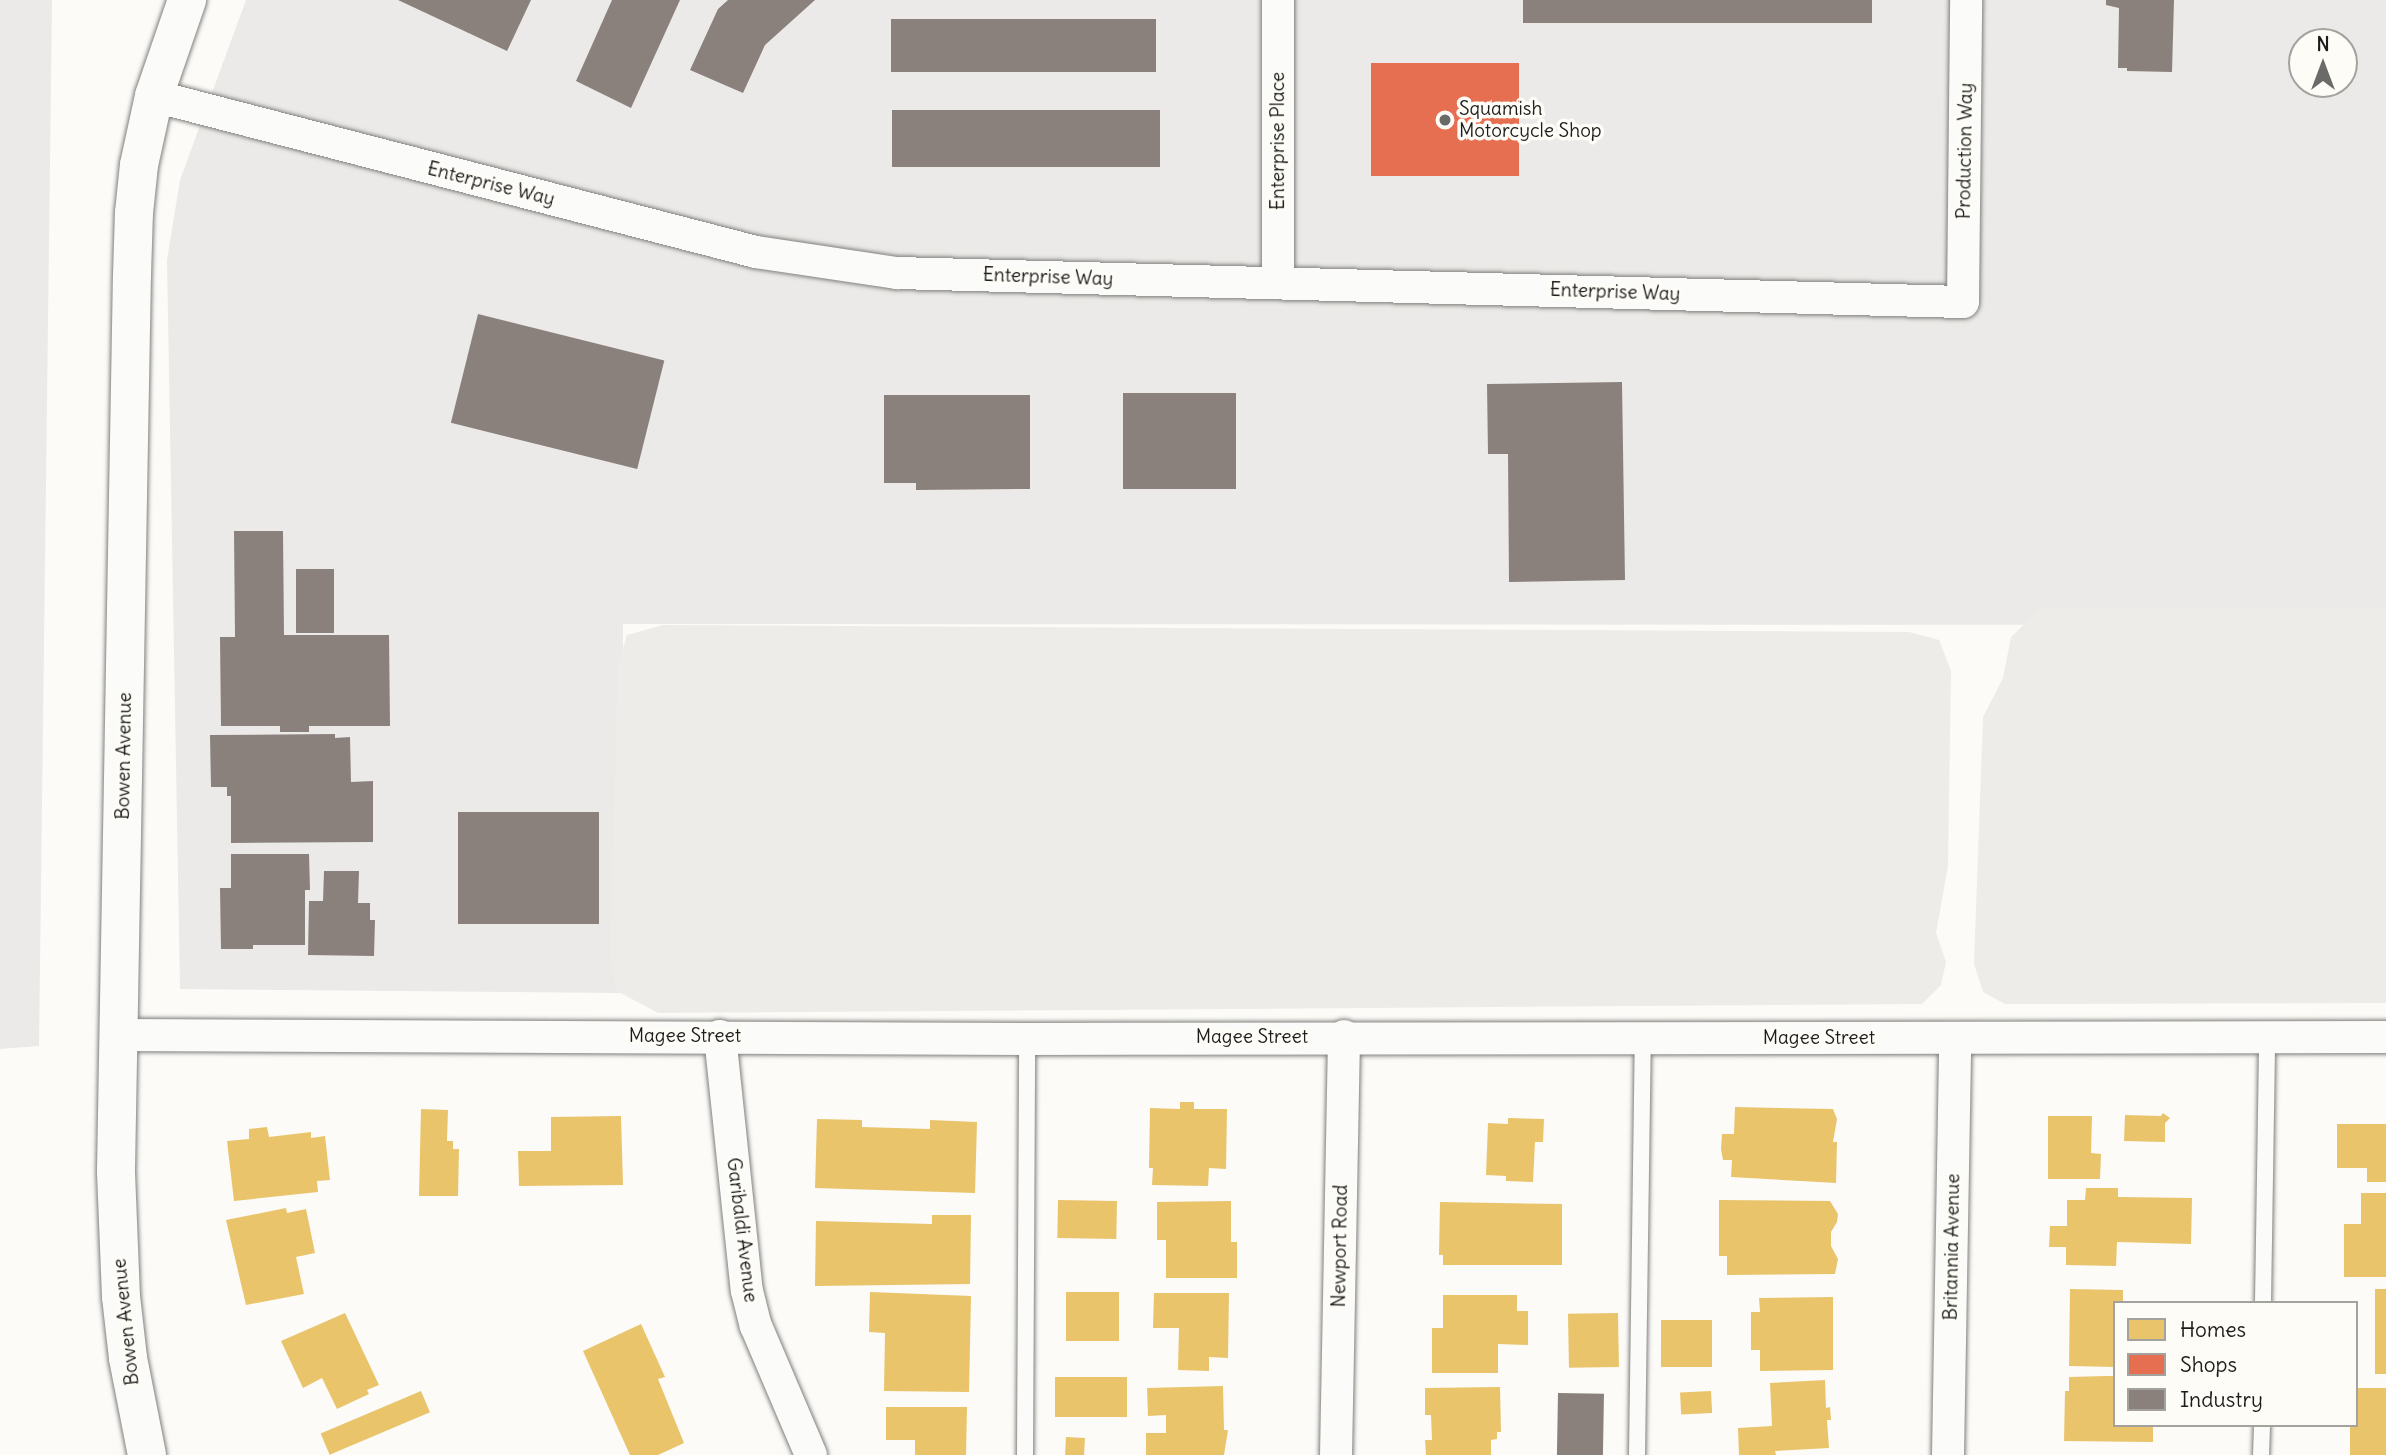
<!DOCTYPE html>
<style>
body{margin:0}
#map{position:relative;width:2386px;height:1455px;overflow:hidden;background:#fcfbf8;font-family:Delius,sans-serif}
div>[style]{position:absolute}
.built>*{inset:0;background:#ebeae8}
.green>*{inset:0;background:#edece8}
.homes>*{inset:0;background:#e9c46a;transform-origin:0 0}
.shops>*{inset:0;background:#e76f51;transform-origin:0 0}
.industry>*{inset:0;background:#8a817c;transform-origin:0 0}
.roads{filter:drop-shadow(0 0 2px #81807f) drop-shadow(0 0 2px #81807f)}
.lane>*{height:16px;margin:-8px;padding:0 8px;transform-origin:8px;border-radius:8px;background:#fbfbf9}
.street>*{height:32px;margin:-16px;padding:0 16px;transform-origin:16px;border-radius:16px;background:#fbfbf9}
.secondary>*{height:38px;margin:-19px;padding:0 19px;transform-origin:19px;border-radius:19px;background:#fbfbf9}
.dots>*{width:19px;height:19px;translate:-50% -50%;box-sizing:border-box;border:4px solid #fdfcf7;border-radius:50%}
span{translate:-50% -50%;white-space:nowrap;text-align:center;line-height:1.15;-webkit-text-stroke:7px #fdfcf7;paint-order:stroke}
.poi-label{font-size:19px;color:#1c1c1c}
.left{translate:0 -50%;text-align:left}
.street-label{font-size:19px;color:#1c1c1c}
.legend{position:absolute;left:2113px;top:1301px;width:245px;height:126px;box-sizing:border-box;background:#fdfcf7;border:2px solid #a3a29f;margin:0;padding:9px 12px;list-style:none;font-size:21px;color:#1c1c1c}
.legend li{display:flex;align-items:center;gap:14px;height:35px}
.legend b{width:35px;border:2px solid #a3a29f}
.north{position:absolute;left:2288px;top:28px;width:70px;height:70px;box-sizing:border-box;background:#fdfcf7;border:2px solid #a3a29f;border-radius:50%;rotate:0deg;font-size:19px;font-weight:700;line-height:28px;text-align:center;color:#1c1c1c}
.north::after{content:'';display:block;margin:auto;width:24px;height:32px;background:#6a6a69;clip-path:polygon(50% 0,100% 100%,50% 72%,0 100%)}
</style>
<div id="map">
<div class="built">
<div style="clip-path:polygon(0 0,52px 0,39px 1046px,0 1049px)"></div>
<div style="clip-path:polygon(evenodd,246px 0,2386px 0,2386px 625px,623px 624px,622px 993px,180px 989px,167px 260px,180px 180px,246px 0,2302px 42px,2344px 42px,2344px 84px,2302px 84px,2302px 42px)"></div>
</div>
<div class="green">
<div style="clip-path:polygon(2041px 608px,2386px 609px,2386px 1003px,2005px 1004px,1983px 992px,1974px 964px,1983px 717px,2003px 678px,2011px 637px)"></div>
<div style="clip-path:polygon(663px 625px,1909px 632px,1939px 640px,1951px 671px,1948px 866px,1936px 933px,1946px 962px,1941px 985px,1922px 1004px,658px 1013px,617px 991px,610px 960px,618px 665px,627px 635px)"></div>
</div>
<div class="homes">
<div style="clip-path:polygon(1180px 1102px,1194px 1102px,1194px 1109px,1227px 1109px,1226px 1169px,1209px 1168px,1208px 1186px,1152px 1185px,1153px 1168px,1149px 1168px,1150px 1108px,1180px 1109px)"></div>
<div style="clip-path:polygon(1735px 1107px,1833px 1109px,1837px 1119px,1833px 1142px,1837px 1142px,1836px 1183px,1731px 1177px,1732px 1160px,1723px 1160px,1721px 1149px,1722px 1134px,1734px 1134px)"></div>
<div style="clip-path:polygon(421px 1109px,448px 1110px,447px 1141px,453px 1141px,453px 1149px,459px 1149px,458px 1196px,419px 1196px)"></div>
<div style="clip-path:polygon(2163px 1113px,2170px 1118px,2165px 1123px,2165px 1142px,2124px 1141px,2125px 1115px,2161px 1116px)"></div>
<div style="clip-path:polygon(621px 1116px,623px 1185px,519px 1186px,518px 1151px,551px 1151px,551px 1117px)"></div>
<div style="clip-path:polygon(2048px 1116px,2092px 1116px,2091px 1153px,2101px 1154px,2100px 1179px,2048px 1179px)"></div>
<div style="clip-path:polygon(1508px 1118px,1544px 1119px,1543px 1142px,1535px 1142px,1533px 1182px,1506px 1181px,1506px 1176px,1486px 1175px,1488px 1123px,1508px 1124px)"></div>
<div style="clip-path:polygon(817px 1119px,862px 1120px,862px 1127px,930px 1129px,930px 1120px,977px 1122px,975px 1193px,815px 1188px)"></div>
<div style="clip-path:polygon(2337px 1124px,2386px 1124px,2386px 1182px,2367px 1182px,2367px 1168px,2337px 1168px)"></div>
<div style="clip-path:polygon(267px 1127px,269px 1137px,311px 1132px,311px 1138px,325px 1136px,330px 1180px,317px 1181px,318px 1192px,234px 1201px,227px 1141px,249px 1139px,249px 1129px)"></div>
<div style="clip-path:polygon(2086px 1188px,2118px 1188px,2118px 1197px,2192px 1198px,2191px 1244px,2117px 1242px,2116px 1266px,2066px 1265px,2066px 1247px,2049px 1247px,2050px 1226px,2067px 1226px,2067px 1200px,2085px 1200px)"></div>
<div style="clip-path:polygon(2361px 1193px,2386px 1193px,2386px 1277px,2344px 1277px,2344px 1224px,2361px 1224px)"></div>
<div style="left:1058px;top:1200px;width:59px;height:38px;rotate:1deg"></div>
<div style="clip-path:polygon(1719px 1200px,1830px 1201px,1838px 1214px,1837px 1222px,1831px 1232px,1831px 1246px,1838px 1259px,1835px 1274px,1727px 1275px,1727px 1256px,1719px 1256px)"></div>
<div style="clip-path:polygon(1231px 1201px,1231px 1242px,1237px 1242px,1237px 1278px,1166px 1278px,1166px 1240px,1157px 1240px,1157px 1202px)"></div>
<div style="clip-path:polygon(1440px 1202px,1562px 1204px,1562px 1265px,1443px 1265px,1443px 1255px,1439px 1255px)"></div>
<div style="clip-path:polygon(286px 1208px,287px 1213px,306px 1209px,315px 1253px,296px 1257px,304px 1294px,246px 1305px,226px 1220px)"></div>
<div style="clip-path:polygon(932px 1215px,971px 1215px,970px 1284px,815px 1286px,816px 1221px,932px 1224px)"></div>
<div style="clip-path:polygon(2070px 1289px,2123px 1290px,2123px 1303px,2115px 1303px,2115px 1367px,2069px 1366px)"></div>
<div style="left:2375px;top:1289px;width:11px;height:85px"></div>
<div style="clip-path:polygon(870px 1292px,971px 1296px,969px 1392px,884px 1391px,885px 1333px,869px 1332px)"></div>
<div style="left:1066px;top:1292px;width:53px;height:49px"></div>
<div style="clip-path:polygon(1154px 1293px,1229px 1293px,1228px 1358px,1209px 1357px,1209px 1371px,1178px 1370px,1179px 1328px,1153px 1328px)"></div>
<div style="clip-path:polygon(1443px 1295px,1517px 1295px,1517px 1311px,1528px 1311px,1528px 1345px,1498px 1344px,1498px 1373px,1432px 1373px,1432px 1328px,1443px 1328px)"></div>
<div style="clip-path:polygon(1833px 1297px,1833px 1370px,1760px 1371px,1760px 1350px,1751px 1350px,1751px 1312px,1760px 1312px,1759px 1298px)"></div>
<div style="clip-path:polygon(345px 1313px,379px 1385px,367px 1390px,369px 1394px,337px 1409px,322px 1378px,303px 1388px,281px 1341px)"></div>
<div style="left:1618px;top:1313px;width:54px;height:50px;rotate:89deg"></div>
<div style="left:1712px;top:1320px;width:47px;height:51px;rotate:90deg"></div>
<div style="clip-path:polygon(641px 1324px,665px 1377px,658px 1379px,684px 1443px,658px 1455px,630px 1455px,583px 1351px)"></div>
<div style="clip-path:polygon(2106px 1376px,2115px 1376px,2115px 1425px,2153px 1425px,2153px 1442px,2064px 1441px,2065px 1391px,2069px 1391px,2069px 1377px)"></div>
<div style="left:1055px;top:1377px;width:72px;height:40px"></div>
<div style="clip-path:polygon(1825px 1380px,1826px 1408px,1830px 1407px,1831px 1420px,1827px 1420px,1829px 1448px,1775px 1451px,1776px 1455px,1739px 1455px,1738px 1428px,1772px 1426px,1770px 1383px)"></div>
<div style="clip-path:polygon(1223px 1386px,1224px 1430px,1228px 1430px,1224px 1455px,1146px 1455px,1146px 1433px,1166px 1433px,1166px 1415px,1148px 1416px,1147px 1388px)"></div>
<div style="clip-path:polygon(1500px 1387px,1501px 1432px,1497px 1432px,1497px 1439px,1491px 1440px,1491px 1455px,1426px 1455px,1425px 1440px,1432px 1440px,1431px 1415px,1425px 1415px,1425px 1388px)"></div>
<div style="clip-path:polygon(2356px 1388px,2386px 1388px,2386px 1455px,2350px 1455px,2350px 1425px,2356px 1425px)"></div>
<div style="left:421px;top:1391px;width:23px;height:109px;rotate:67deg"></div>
<div style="left:1711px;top:1391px;width:22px;height:31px;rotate:87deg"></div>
<div style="clip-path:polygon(886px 1407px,967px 1407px,966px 1455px,915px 1455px,915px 1440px,886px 1440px)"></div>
<div style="left:1066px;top:1437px;width:19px;height:18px;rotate:3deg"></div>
</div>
<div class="shops">
<div style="left:1519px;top:63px;width:113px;height:148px;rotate:90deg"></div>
</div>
<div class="industry">
<div style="clip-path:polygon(398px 0,531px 0,507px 51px)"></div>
<div style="clip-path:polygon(612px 0,680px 0,631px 108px,576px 81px)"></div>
<div style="clip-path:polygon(728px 0,815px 0,765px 45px,743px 93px,690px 70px,718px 9px)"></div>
<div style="left:1523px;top:0;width:349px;height:23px"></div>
<div style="clip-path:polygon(2106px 0,2174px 0,2172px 72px,2127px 71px,2127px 68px,2118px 68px,2119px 8px,2106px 5px)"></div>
<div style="left:891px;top:19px;width:265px;height:53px"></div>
<div style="left:1160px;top:110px;width:57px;height:268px;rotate:90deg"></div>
<div style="left:478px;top:314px;width:192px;height:112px;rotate:14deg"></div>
<div style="clip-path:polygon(1622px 382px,1625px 580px,1509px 582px,1508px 454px,1488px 454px,1487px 384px)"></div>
<div style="left:1123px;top:393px;width:113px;height:96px"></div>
<div style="clip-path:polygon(884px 395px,1030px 395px,1030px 489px,916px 490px,916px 483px,884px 483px)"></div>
<div style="clip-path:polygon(234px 531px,283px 531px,284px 635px,389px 635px,390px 726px,309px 726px,309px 732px,280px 732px,280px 726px,221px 726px,220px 637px,235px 637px)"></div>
<div style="left:296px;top:569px;width:38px;height:64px"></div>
<div style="clip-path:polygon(335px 734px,335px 738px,350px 737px,351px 782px,373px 781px,373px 842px,231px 843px,231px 796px,227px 796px,227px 787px,211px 787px,210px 735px)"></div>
<div style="left:458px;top:812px;width:141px;height:112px"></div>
<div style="clip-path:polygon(231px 854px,309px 854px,310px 890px,305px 890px,305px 945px,253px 945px,253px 949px,221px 949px,220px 888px,231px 888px)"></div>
<div style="clip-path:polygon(324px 871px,359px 871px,358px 903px,370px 903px,370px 920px,375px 920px,374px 956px,308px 955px,309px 901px,323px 901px)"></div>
<div style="left:1558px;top:1393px;width:46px;height:62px;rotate:1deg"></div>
</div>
<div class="roads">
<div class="lane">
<div style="left:2263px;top:1303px;width:265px;rotate:-89.1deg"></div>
<div style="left:1025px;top:1455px;width:416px;rotate:-89.7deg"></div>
<div style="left:1637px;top:1455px;width:417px;rotate:-89.2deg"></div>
<div style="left:2261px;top:1455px;width:30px;rotate:-88deg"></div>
</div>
<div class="street">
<div style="left:154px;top:96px;width:622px;rotate:14.53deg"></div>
<div style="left:756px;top:252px;width:143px;rotate:8.5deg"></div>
<div style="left:897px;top:273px;width:1066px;rotate:1.56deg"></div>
<div style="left:1963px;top:302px;width:302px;rotate:-89.4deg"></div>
<div style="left:1278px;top:283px;width:283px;rotate:-90deg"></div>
<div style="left:118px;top:1035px;width:909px;rotate:0.25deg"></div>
<div style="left:1027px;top:1039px;width:1359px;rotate:-0.08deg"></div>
<div style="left:720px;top:1036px;width:256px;rotate:84deg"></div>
<div style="left:747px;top:1291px;width:36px;rotate:76deg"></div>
<div style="left:756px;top:1326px;width:140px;rotate:66.9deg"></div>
<div style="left:1336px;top:1455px;width:419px;rotate:-88.9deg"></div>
<div style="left:1948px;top:1455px;width:417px;rotate:-89deg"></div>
</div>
<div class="secondary">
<div style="left:147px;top:1455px;width:99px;rotate:-101.1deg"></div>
<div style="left:128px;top:1358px;width:61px;rotate:-96.5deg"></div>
<div style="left:121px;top:1297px;width:126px;rotate:-92.3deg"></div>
<div style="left:116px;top:1171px;width:896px;rotate:-88.98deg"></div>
<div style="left:132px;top:275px;width:62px;rotate:-88.2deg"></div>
<div style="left:134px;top:213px;width:48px;rotate:-84.1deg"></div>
<div style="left:139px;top:165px;width:71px;rotate:-77.7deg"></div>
<div style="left:154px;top:96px;width:102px;rotate:-71deg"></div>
</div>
</div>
<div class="dots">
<div style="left:1445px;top:120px;background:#6a6a69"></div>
</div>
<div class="poi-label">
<span class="left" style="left:1459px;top:120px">Squamish<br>Motorcycle Shop</span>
</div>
<div class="street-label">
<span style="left:1278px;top:141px;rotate:-90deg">Enterprise Place</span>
<span style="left:1965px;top:151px;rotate:-89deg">Production Way</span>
<span style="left:491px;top:184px;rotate:14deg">Enterprise Way</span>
<span style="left:1048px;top:277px;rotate:2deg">Enterprise Way</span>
<span style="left:1615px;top:292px;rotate:2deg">Enterprise Way</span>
<span style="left:124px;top:756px;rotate:-89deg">Bowen Avenue</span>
<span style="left:685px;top:1036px">Magee Street</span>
<span style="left:1252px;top:1037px">Magee Street</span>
<span style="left:1819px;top:1038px">Magee Street</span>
<span style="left:742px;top:1230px;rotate:83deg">Garibaldi Avenue</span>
<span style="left:1340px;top:1246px;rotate:-89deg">Newport Road</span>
<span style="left:1952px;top:1247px;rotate:-89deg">Britannia Avenue</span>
<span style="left:126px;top:1322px;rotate:-96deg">Bowen Avenue</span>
</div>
<ul class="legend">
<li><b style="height:19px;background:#e9c46a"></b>Homes</li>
<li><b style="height:19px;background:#e76f51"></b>Shops</li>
<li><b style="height:19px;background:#8a817c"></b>Industry</li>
</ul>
<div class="north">N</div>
</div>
